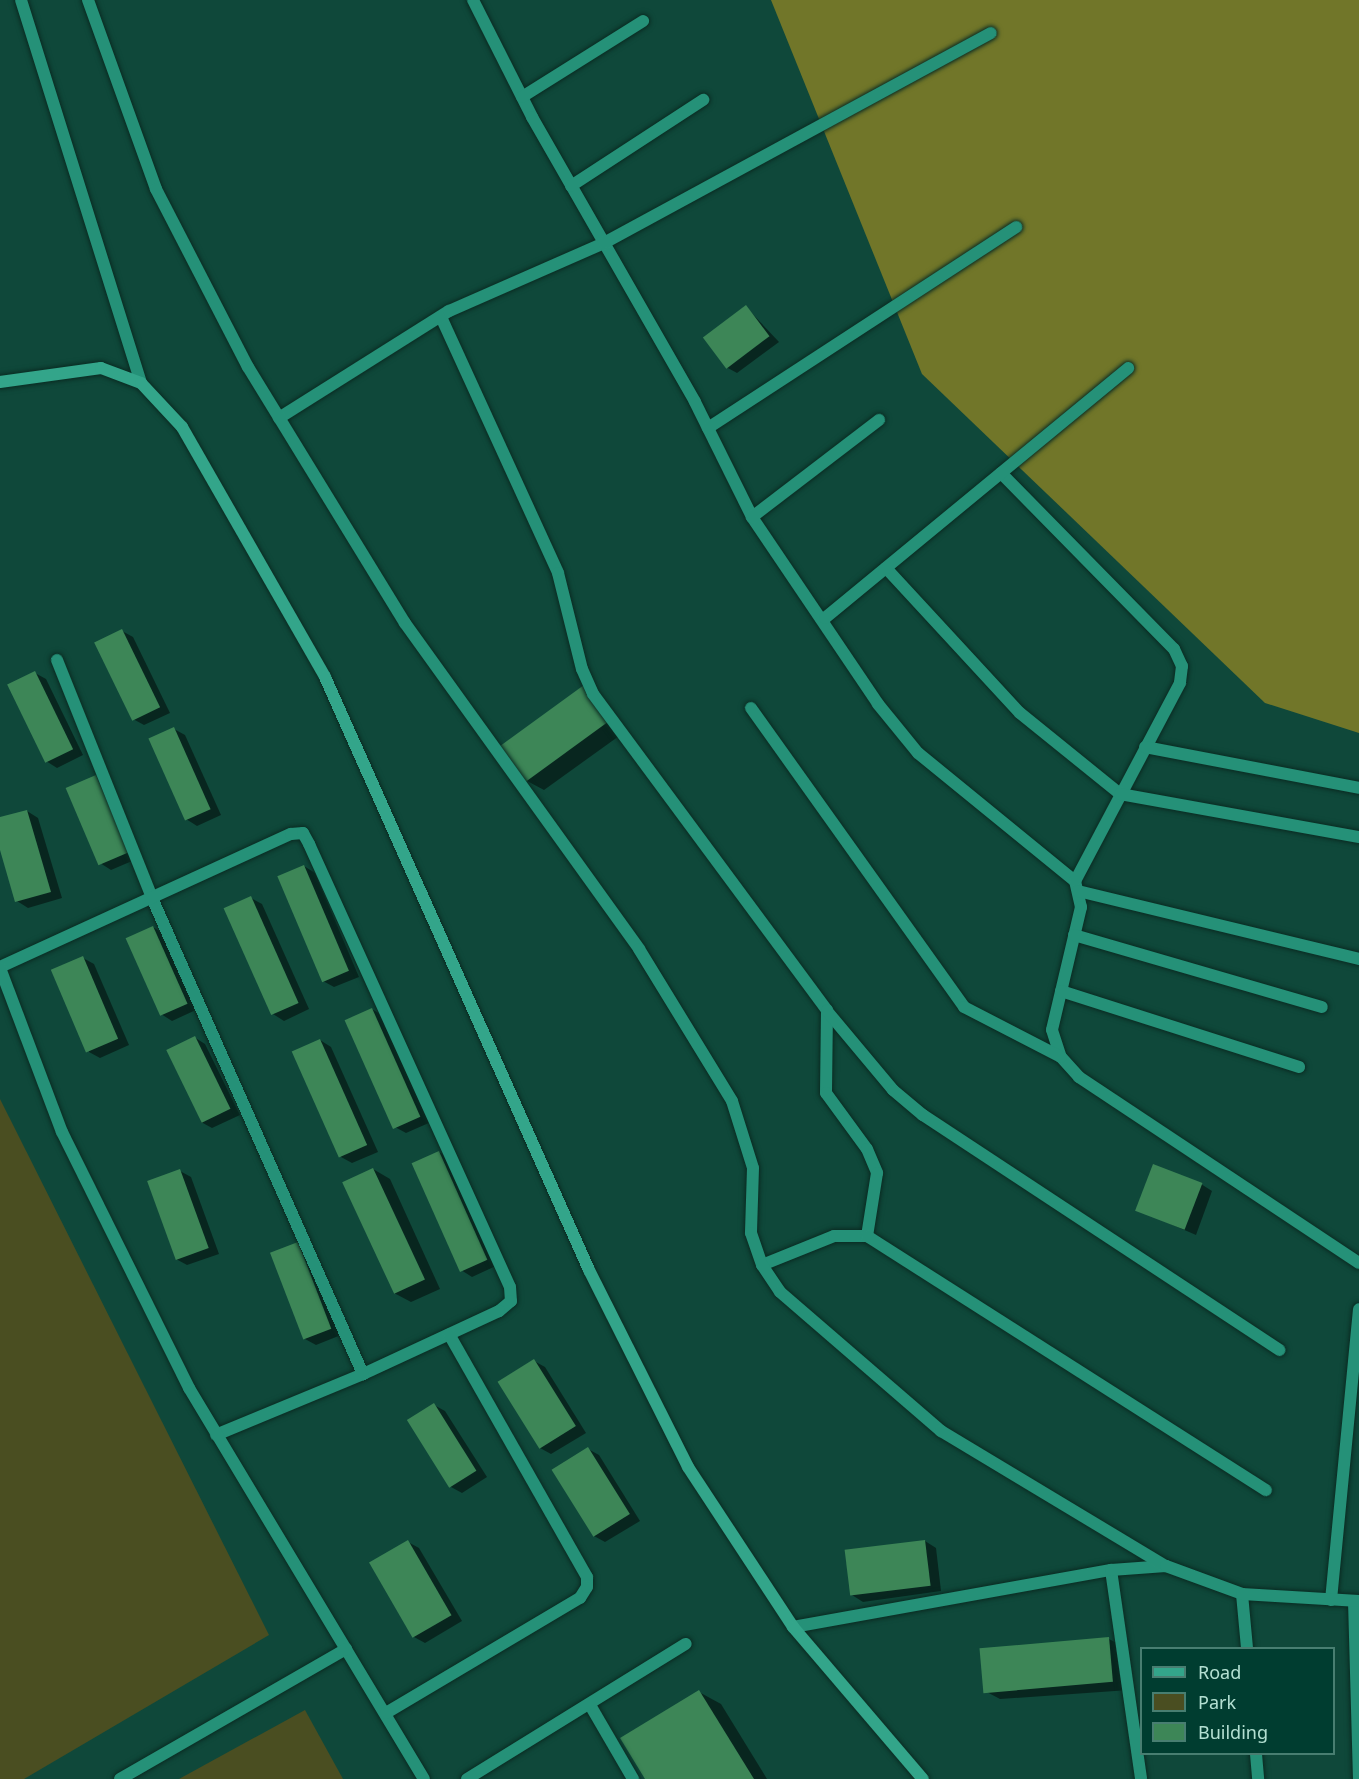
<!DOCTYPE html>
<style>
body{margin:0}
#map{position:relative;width:1359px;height:1779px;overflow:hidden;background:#0f483a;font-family:"Noto Sans",sans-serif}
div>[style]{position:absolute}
.green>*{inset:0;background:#4a4e21}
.forest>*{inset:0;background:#717629}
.shadow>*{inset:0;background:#0007}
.building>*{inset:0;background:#3d8657;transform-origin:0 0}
.roads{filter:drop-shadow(0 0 2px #0a2b22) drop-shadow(0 0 2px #0a2b22)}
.service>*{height:12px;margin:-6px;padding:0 6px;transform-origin:6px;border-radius:6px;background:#259178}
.minor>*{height:12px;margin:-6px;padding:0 6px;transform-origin:6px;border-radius:6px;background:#259178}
.tertiary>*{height:12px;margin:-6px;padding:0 6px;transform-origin:6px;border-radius:6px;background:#259178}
.secondary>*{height:12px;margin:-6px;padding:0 6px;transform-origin:6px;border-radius:6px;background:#33a58a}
span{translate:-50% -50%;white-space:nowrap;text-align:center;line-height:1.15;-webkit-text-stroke:4.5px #003d30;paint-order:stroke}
.legend{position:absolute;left:1140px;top:1647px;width:195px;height:108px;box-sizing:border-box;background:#003d30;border:2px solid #487e71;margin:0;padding:8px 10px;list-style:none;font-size:18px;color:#b3e0d2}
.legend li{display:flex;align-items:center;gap:12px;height:30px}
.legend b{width:30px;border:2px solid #487e71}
</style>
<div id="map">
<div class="green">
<div style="clip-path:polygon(0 1099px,269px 1635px,24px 1779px,0 1779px)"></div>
<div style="clip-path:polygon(305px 1710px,343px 1779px,179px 1779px)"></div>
</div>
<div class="forest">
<div style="clip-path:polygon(771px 0,1359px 0,1359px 733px,1265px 703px,922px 374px)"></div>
</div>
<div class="shadow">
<div style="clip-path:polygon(746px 307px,779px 342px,737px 373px,726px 367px)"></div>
<div style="clip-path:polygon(122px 631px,133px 637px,170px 713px,144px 725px,133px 719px)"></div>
<div style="clip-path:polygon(35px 673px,46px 679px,83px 755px,57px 768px,46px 761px)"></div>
<div style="clip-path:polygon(584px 687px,626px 731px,544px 790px,527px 781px)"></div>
<div style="clip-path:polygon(174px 729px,185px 735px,221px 815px,197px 826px,186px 819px)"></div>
<div style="clip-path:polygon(96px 777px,107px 783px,139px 858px,111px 870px,100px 863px)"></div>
<div style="clip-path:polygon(27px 811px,38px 818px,62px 898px,28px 908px,17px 901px,0 844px,0 819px)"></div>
<div style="clip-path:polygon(304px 866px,315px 873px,359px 977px,334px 987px,323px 981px)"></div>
<div style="clip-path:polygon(251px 898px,262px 904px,309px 1009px,284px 1021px,273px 1014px,225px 909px)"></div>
<div style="clip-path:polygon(153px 927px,164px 934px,198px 1009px,172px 1021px,161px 1014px)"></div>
<div style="clip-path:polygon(83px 958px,94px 964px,129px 1045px,100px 1058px,89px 1052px)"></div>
<div style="clip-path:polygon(372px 1009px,383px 1016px,431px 1122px,406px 1133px,395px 1127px)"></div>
<div style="clip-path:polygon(194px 1037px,205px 1044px,240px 1115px,212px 1128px,201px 1122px)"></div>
<div style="clip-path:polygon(320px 1040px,331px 1047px,378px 1152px,352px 1163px,341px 1157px)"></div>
<div style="clip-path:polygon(439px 1152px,450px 1159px,498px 1265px,472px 1277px,461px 1270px)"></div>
<div style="clip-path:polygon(373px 1169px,390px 1179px,440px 1289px,411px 1302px,394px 1293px)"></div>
<div style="clip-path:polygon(180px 1171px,191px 1177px,219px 1254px,187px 1265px,176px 1259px)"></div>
<div style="clip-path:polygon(1201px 1184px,1212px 1191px,1196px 1235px,1138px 1210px)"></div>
<div style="clip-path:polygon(298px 1244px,309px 1250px,341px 1335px,316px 1345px,305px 1339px)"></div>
<div style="clip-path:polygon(534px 1361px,545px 1367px,586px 1433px,551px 1454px,540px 1448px)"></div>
<div style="clip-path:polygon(434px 1405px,445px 1411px,487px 1477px,462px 1493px,451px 1487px)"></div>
<div style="clip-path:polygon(588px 1449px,599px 1455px,640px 1521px,605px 1542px,594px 1536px)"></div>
<div style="clip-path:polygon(925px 1541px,936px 1548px,941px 1591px,863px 1602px,852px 1595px)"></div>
<div style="clip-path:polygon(408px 1542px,419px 1548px,462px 1621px,425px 1643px,414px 1637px)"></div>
<div style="clip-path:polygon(1109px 1639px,1126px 1648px,1129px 1690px,1000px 1699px,983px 1690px)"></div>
<div style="clip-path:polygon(699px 1692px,721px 1704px,767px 1779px,647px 1779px)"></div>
</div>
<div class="building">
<div style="left:746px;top:305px;width:39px;height:54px;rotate:53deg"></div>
<div style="left:122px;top:629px;width:87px;height:31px;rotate:64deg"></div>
<div style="left:35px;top:671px;width:87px;height:31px;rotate:64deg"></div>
<div style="left:584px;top:685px;width:44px;height:104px;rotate:54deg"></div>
<div style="left:174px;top:727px;width:90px;height:28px;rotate:66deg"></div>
<div style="left:96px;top:775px;width:84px;height:33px;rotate:67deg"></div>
<div style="clip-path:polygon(27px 810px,51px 892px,15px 902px,0 850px,0 817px)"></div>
<div style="left:304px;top:865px;width:115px;height:29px;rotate:67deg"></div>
<div style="left:251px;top:896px;width:117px;height:30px;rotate:66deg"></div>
<div style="left:153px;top:926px;width:85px;height:30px;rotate:66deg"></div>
<div style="left:83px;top:956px;width:90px;height:35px;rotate:67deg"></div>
<div style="left:372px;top:1008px;width:119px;height:30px;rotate:66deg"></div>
<div style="left:195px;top:1036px;width:81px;height:32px;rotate:64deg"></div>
<div style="left:320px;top:1039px;width:116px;height:31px;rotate:66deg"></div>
<div style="left:439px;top:1151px;width:119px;height:30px;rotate:66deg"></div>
<div style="left:1153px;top:1164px;width:53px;height:50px;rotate:21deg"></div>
<div style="left:373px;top:1168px;width:123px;height:34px;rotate:65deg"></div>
<div style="left:180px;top:1169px;width:84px;height:35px;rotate:70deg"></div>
<div style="left:298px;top:1242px;width:93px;height:30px;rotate:69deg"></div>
<div style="left:534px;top:1359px;width:79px;height:43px;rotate:58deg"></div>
<div style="left:434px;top:1403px;width:80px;height:32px;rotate:58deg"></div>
<div style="left:588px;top:1447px;width:79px;height:43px;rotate:58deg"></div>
<div style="left:408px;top:1540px;width:87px;height:45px;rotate:60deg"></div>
<div style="left:925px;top:1540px;width:46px;height:81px;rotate:83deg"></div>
<div style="left:1109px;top:1637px;width:45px;height:130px;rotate:85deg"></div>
<div style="clip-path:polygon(699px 1690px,754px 1779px,645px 1779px,620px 1738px)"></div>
</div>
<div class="roads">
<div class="service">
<div style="left:57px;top:660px;width:256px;rotate:68.2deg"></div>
<div style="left:152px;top:898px;width:521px;rotate:66.09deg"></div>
<div style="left:0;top:967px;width:320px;rotate:-24.6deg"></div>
<div style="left:291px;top:834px;width:12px;rotate:-5deg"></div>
<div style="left:303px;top:833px;width:13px;rotate:61deg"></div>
<div style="left:309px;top:844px;width:486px;rotate:65.6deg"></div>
<div style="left:510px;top:1287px;width:14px;rotate:86deg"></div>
<div style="left:511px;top:1301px;width:16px;rotate:140deg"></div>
<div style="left:499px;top:1311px;width:150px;rotate:155.1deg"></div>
<div style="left:363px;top:1374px;width:159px;rotate:157.5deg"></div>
<div style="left:0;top:968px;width:175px;rotate:69.3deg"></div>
<div style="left:62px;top:1132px;width:286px;rotate:63.6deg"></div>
<div style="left:189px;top:1388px;width:456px;rotate:59deg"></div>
<div style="left:590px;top:1705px;width:86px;rotate:59.8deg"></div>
<div style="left:386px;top:1713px;width:226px;rotate:-30.7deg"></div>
<div style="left:580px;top:1598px;width:13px;rotate:-58deg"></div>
<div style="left:587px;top:1587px;width:10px;rotate:-90deg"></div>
<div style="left:587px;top:1577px;width:279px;rotate:-119.6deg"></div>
<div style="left:120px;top:1779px;width:261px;rotate:-29.9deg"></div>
<div style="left:467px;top:1779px;width:257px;rotate:-31.7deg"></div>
</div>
<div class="minor">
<div style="left:21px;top:0;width:401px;rotate:72.6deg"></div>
<div style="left:473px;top:0;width:131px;rotate:63.2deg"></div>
<div style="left:532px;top:117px;width:328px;rotate:60.2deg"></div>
<div style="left:695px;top:402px;width:128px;rotate:63.6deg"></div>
<div style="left:752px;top:517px;width:225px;rotate:56deg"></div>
<div style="left:878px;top:704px;width:63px;rotate:50.8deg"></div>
<div style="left:918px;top:753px;width:203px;rotate:39.2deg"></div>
<div style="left:1075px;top:881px;width:27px;rotate:77deg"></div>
<div style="left:1081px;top:907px;width:126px;rotate:103.3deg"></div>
<div style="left:1052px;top:1030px;width:28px;rotate:72deg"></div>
<div style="left:1061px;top:1057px;width:27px;rotate:48deg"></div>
<div style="left:1079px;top:1077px;width:336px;rotate:33.6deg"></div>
<div style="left:522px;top:97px;width:143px;rotate:-32.1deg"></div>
<div style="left:571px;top:186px;width:158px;rotate:-33.1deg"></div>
<div style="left:441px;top:317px;width:281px;rotate:65.4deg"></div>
<div style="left:558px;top:573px;width:99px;rotate:76deg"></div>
<div style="left:582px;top:669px;width:27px;rotate:66deg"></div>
<div style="left:593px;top:694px;width:393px;rotate:53.5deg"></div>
<div style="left:827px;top:1010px;width:83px;rotate:90.7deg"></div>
<div style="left:826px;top:1093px;width:69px;rotate:53.8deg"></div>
<div style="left:867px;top:1149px;width:26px;rotate:67deg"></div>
<div style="left:877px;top:1173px;width:64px;rotate:99deg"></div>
<div style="left:279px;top:418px;width:201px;rotate:-32.2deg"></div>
<div style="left:449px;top:311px;width:169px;rotate:-23.7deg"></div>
<div style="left:604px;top:243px;width:440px;rotate:-28.5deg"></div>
<div style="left:708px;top:428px;width:368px;rotate:-33.1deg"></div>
<div style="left:1001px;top:473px;width:247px;rotate:45.5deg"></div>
<div style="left:1174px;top:649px;width:19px;rotate:65deg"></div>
<div style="left:1182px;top:666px;width:17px;rotate:97deg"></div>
<div style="left:1180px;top:683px;width:224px;rotate:117.9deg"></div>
<div style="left:752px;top:517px;width:160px;rotate:-37.4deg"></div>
<div style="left:886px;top:568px;width:197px;rotate:47.3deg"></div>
<div style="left:1020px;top:713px;width:129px;rotate:39deg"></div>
<div style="left:1120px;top:794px;width:243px;rotate:10.2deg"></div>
<div style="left:825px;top:618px;width:393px;rotate:-39.5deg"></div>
<div style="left:751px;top:708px;width:367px;rotate:54.5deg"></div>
<div style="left:964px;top:1007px;width:109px;rotate:27.3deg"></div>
<div style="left:1145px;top:747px;width:218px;rotate:10.8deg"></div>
<div style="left:1078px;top:891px;width:289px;rotate:13.6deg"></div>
<div style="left:1074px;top:935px;width:258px;rotate:16.2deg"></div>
<div style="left:1061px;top:991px;width:250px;rotate:17.7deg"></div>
<div style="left:827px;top:1011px;width:103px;rotate:50.1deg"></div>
<div style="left:893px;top:1090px;width:39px;rotate:40deg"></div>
<div style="left:923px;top:1115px;width:427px;rotate:33.4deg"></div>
<div style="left:762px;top:1265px;width:78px;rotate:-21.9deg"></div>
<div style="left:834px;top:1236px;width:33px"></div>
<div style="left:867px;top:1236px;width:473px;rotate:32.5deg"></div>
<div style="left:1111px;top:1570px;width:211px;rotate:81.8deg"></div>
<div style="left:1242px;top:1594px;width:54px;rotate:84.7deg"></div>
<div style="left:1331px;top:1600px;width:292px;rotate:-84.5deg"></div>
<div style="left:1354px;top:1601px;width:178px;rotate:88.4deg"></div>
<div style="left:793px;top:1627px;width:323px;rotate:-10.2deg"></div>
<div style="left:1111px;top:1570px;width:55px;rotate:-4.2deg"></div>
<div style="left:1256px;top:1754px;width:25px;rotate:85deg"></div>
</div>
<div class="tertiary">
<div style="left:88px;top:0;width:201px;rotate:70.2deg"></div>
<div style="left:156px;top:189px;width:200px;rotate:62.7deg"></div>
<div style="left:248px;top:367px;width:300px;rotate:58.5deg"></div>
<div style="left:405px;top:623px;width:401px;rotate:54.3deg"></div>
<div style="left:639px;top:949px;width:178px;rotate:58.5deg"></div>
<div style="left:732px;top:1101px;width:70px;rotate:72.6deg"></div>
<div style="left:753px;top:1168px;width:65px;rotate:91.8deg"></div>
<div style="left:751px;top:1233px;width:34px;rotate:71deg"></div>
<div style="left:762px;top:1265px;width:32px;rotate:56deg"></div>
<div style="left:780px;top:1292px;width:213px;rotate:40.8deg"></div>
<div style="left:941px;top:1431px;width:262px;rotate:31deg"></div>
<div style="left:1166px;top:1566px;width:81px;rotate:20.2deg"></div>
<div style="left:1242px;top:1594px;width:117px;rotate:3.4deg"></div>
</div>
<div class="secondary">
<div style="left:0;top:382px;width:102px;rotate:-7.9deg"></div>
<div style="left:101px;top:368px;width:43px;rotate:20.6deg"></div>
<div style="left:141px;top:383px;width:60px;rotate:47deg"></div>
<div style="left:182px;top:427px;width:288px;rotate:60.2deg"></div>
<div style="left:325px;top:677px;width:649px;rotate:66deg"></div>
<div style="left:589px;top:1270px;width:220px;rotate:63.3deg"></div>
<div style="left:688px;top:1467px;width:191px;rotate:56.7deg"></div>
<div style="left:793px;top:1627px;width:200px;rotate:49.5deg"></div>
</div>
</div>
<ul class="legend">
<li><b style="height:8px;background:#33a58a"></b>Road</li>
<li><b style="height:16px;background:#4a4e21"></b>Park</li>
<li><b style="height:16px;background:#3d8657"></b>Building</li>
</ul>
</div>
